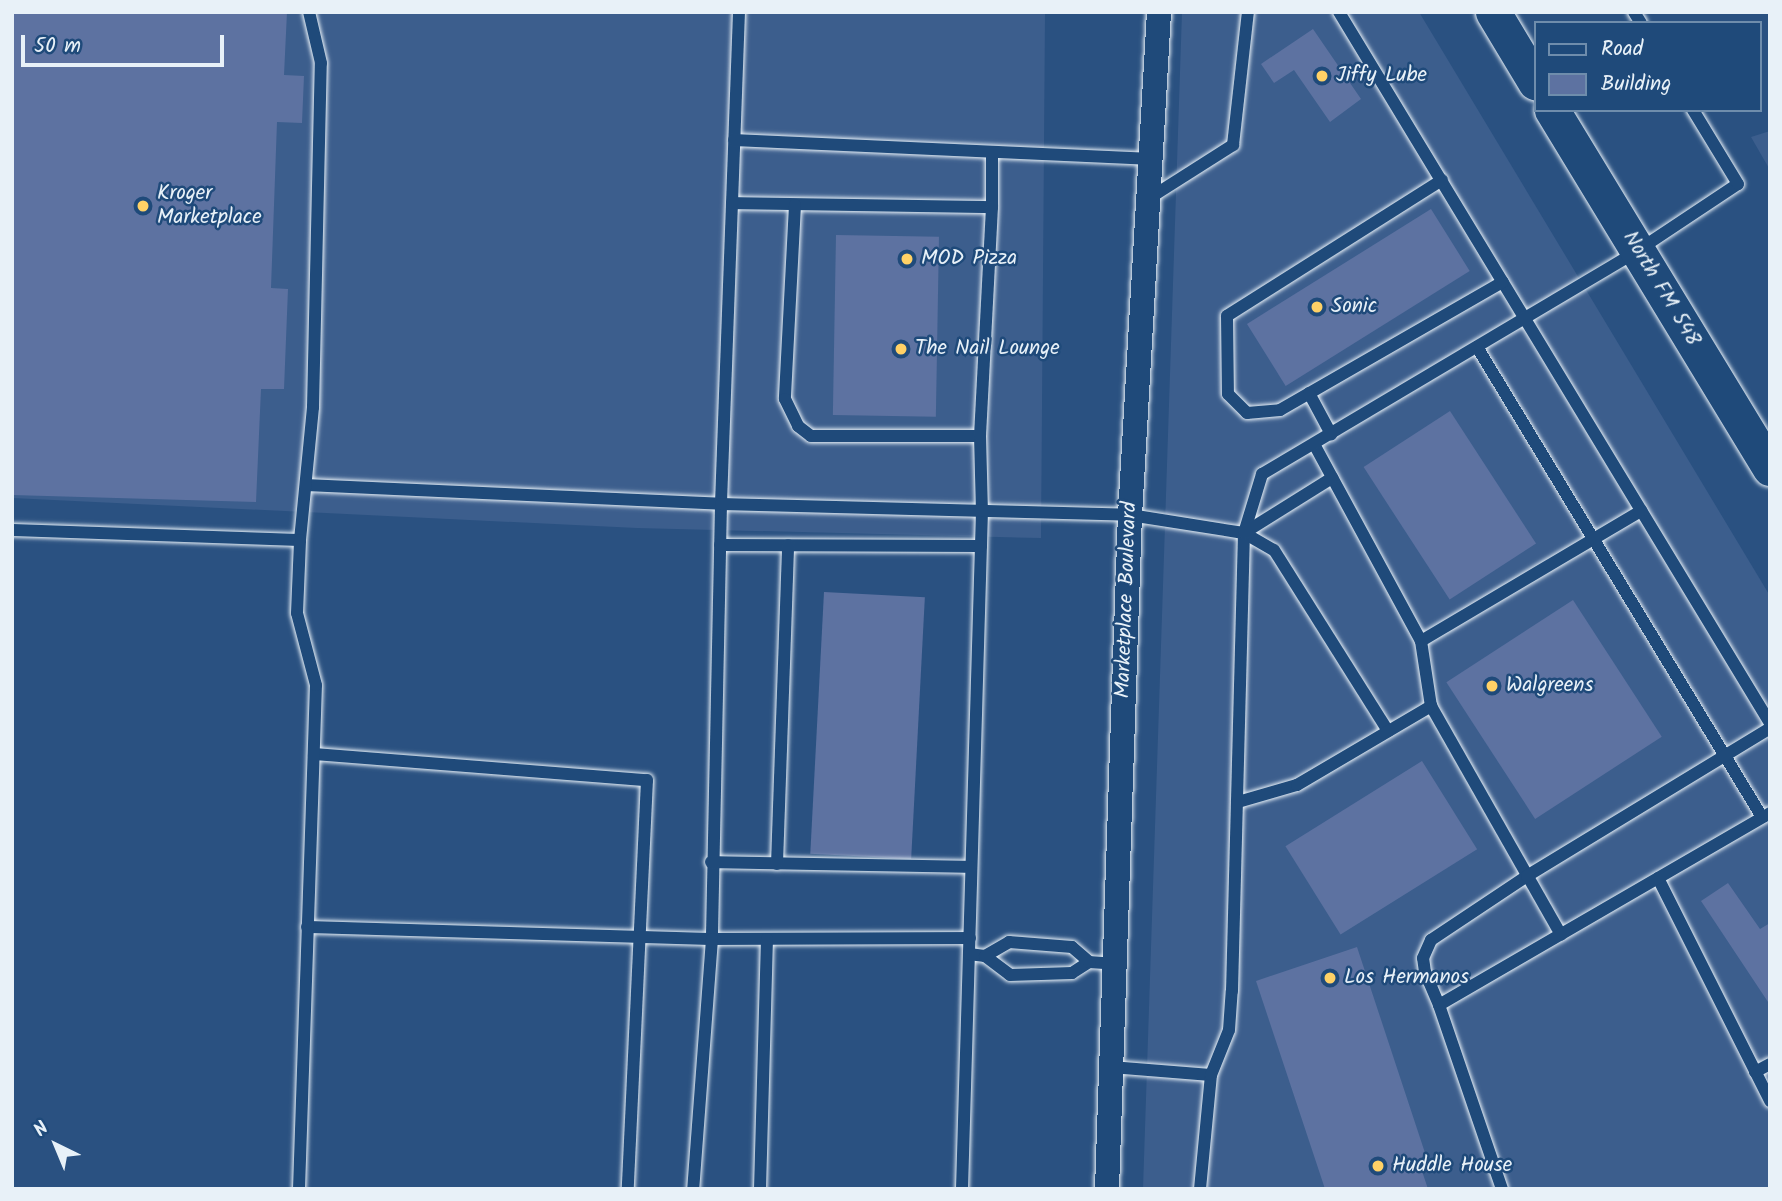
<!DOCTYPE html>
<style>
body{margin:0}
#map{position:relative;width:1782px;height:1201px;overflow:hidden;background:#2a5181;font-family:Kalam,sans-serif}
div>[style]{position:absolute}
.built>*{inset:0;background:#3c5e8d}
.building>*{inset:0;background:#5d72a1;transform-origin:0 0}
.roads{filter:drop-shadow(0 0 2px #e8f1f8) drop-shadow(0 0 2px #e8f1f8)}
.lane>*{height:12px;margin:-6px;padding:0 6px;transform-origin:6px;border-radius:6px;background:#1f4a7a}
.street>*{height:24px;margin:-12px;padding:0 12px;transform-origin:12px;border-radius:12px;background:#1f4a7a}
.secondary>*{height:35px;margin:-17.5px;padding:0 17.5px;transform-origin:17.5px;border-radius:17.5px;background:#1f4a7a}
.dots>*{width:19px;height:19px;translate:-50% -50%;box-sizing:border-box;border:4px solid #1f4a7a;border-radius:50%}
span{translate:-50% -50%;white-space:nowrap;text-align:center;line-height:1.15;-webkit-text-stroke:5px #1f4a7a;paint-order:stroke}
.poi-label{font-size:21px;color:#e8f1f8}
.left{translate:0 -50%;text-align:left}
.street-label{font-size:21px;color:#e8f1f8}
.frame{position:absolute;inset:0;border:14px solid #e8f1f8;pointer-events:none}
.legend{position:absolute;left:1534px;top:21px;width:228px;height:91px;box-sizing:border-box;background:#1f4a7a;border:2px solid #6f8dac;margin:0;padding:9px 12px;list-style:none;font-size:21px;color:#e8f1f8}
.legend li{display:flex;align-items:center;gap:14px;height:35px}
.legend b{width:35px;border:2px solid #6f8dac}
.north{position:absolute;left:21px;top:1110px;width:70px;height:70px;-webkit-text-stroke:5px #1f4a7a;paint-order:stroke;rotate:317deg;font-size:19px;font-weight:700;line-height:28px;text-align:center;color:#e8f1f8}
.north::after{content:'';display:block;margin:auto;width:24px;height:32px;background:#e8f1f8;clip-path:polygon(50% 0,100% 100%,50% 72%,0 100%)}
.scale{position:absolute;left:21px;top:35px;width:203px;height:32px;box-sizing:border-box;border:4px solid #e8f1f8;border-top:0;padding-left:9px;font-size:21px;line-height:24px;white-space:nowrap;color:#e8f1f8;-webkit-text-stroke:5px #1f4a7a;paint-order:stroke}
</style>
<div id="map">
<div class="built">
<div style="clip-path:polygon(12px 12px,1045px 12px,1041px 538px,637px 528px,12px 498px)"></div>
<div style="clip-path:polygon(1182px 12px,1419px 12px,1770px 596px,1770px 1189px,1143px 1189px)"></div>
<div style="clip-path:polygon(1770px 131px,1770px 170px,1751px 137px)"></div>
</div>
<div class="building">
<div style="clip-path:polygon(12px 12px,287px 12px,284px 75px,304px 76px,302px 123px,277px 122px,271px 288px,288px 289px,284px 389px,261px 389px,256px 502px,12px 495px)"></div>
<div style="clip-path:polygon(1313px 29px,1361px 99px,1330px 122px,1294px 70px,1274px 83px,1261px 64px)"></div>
<div style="left:1431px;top:209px;width:73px;height:217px;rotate:58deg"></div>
<div style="left:836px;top:235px;width:103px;height:180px;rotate:1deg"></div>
<div style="left:1450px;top:411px;width:158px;height:103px;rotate:57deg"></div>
<div style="left:824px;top:592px;width:101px;height:262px;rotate:3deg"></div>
<div style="left:1573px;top:600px;width:163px;height:151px;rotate:57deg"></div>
<div style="left:1422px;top:761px;width:104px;height:161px;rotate:58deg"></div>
<div style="clip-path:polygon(1728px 883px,1760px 929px,1770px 923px,1770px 1005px,1701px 901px)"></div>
<div style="clip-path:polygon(1357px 947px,1430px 1168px,1422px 1171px,1428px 1189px,1325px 1189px,1256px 981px)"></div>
</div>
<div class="roads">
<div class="lane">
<div style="left:739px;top:12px;width:492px;rotate:92.1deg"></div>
<div style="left:721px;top:504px;width:435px;rotate:91.2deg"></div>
<div style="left:712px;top:939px;width:258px;rotate:-0.2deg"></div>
<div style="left:1339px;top:12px;width:831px;rotate:58.78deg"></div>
<div style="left:1634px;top:12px;width:13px;rotate:58deg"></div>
<div style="left:734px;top:140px;width:413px;rotate:2.6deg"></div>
<div style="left:1442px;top:180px;width:254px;rotate:147.7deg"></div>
<div style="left:1227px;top:316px;width:78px;rotate:89.3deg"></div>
<div style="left:1228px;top:394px;width:27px;rotate:45deg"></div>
<div style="left:1247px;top:413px;width:33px;rotate:-5deg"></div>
<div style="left:1280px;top:410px;width:257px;rotate:-29.9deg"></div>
<div style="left:1148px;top:199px;width:101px;rotate:-32.4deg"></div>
<div style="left:1233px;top:145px;width:134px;rotate:-83.6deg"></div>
<div style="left:732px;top:203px;width:260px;rotate:0.9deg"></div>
<div style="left:992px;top:207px;width:55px;rotate:-90deg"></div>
<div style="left:795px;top:205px;width:194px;rotate:93deg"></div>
<div style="left:785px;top:399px;width:30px;rotate:64deg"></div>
<div style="left:798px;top:426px;width:16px;rotate:38deg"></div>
<div style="left:811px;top:436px;width:169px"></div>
<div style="left:980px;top:436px;width:75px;rotate:88.5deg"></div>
<div style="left:982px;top:511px;width:678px;rotate:91.69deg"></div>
<div style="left:1477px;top:347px;width:550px;rotate:58.77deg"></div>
<div style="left:1309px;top:393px;width:47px;rotate:61.8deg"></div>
<div style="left:980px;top:436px;width:229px;rotate:-87deg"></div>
<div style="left:1314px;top:444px;width:224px;rotate:61.5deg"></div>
<div style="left:1421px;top:641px;width:66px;rotate:81.3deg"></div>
<div style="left:1431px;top:706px;width:263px;rotate:60.4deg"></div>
<div style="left:306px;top:485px;width:415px;rotate:2.6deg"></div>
<div style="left:721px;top:504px;width:409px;rotate:1.5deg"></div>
<div style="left:1130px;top:515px;width:115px;rotate:9deg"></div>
<div style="left:1244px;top:533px;width:62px;rotate:-73deg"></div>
<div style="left:1262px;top:474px;width:436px;rotate:-30.7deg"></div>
<div style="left:1637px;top:251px;width:121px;rotate:-33.6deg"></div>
<div style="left:1738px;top:184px;width:87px;rotate:-121.3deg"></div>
<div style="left:12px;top:530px;width:288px;rotate:2deg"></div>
<div style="left:300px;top:540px;width:134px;rotate:-84.4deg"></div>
<div style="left:313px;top:407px;width:344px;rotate:-88.7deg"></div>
<div style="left:321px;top:63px;width:52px;rotate:-103.2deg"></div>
<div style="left:1244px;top:533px;width:34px;rotate:30deg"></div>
<div style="left:1274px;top:550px;width:214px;rotate:57.8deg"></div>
<div style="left:720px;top:545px;width:261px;rotate:0.2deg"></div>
<div style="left:1421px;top:641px;width:256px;rotate:-30.6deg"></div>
<div style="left:314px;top:754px;width:334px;rotate:4.5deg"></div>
<div style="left:647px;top:780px;width:409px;rotate:92.7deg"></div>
<div style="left:1238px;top:802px;width:61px;rotate:-16.1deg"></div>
<div style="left:1297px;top:785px;width:156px;rotate:-30.5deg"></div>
<div style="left:711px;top:862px;width:260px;rotate:1.1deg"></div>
<div style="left:777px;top:864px;width:319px;rotate:-88deg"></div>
<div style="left:1658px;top:878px;width:250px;rotate:63.3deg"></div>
<div style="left:307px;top:927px;width:405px;rotate:1.7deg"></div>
<div style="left:712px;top:939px;width:251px;rotate:94.3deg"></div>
<div style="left:969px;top:954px;width:16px;rotate:7deg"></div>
<div style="left:985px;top:956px;width:31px;rotate:37deg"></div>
<div style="left:1010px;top:975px;width:62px;rotate:-1.8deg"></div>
<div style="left:1072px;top:973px;width:20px;rotate:-33deg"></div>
<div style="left:1089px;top:962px;width:27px;rotate:4deg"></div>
<div style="left:985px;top:956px;width:28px;rotate:-30deg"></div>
<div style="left:1009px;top:942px;width:63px;rotate:4.5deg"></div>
<div style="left:1072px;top:947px;width:23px;rotate:41deg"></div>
<div style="left:1439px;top:1005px;width:36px;rotate:-113deg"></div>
<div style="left:1425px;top:972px;width:14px;rotate:-98deg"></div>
<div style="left:1423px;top:958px;width:20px;rotate:-66deg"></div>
<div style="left:1431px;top:940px;width:115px;rotate:-33.7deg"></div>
<div style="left:1527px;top:876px;width:285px;rotate:-31.3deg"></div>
<div style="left:1111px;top:1067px;width:100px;rotate:4.6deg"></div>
<div style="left:1755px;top:1072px;width:17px;rotate:-28deg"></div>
<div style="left:299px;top:1189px;width:504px;rotate:-88.07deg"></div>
<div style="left:316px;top:685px;width:74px;rotate:-104.8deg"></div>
<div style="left:297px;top:613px;width:73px;rotate:-87.6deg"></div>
<div style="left:760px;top:1189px;width:250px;rotate:-88.4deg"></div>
<div style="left:1200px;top:1189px;width:115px;rotate:-84.5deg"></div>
<div style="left:1211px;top:1075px;width:48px;rotate:-68.2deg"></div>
<div style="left:1229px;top:1030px;width:39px;rotate:-86deg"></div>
<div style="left:1232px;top:991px;width:458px;rotate:-88.5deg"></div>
<div style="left:1244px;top:533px;width:104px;rotate:-32deg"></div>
<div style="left:1502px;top:1189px;width:194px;rotate:-108.9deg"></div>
<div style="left:1439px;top:1005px;width:383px;rotate:-30.1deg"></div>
</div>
<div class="street">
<div style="left:1107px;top:1189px;width:674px;rotate:-88.05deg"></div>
<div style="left:1130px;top:515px;width:504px;rotate:-86.7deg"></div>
</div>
<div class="secondary">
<div style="left:1493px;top:12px;width:82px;rotate:59deg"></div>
<div style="left:1552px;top:110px;width:419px;rotate:58.7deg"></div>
</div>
</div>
<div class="dots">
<div style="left:1322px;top:76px;background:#ffd166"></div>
<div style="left:143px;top:206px;background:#ffd166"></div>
<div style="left:907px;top:259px;background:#ffd166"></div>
<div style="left:1317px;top:307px;background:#ffd166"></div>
<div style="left:901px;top:349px;background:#ffd166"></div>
<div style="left:1492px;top:686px;background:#ffd166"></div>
<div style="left:1330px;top:978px;background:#ffd166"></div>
<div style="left:1378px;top:1166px;background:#ffd166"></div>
</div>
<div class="poi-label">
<span class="left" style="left:1336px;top:76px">Jiffy Lube</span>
<span class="left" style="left:157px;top:206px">Kroger<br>Marketplace</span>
<span class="left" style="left:921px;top:259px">MOD Pizza</span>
<span class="left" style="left:1331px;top:307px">Sonic</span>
<span class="left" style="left:915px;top:349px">The Nail Lounge</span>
<span class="left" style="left:1506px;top:686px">Walgreens</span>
<span class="left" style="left:1344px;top:978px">Los Hermanos</span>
<span class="left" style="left:1392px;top:1166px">Huddle House</span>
</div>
<div class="street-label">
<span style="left:1661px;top:289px;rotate:59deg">North FM 548</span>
<span style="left:1127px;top:600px;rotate:-88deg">Marketplace Boulevard</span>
</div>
<div class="frame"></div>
<ul class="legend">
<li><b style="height:9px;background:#1f4a7a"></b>Road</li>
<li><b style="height:19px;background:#5d72a1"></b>Building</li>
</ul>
<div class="north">N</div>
<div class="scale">50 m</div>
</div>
